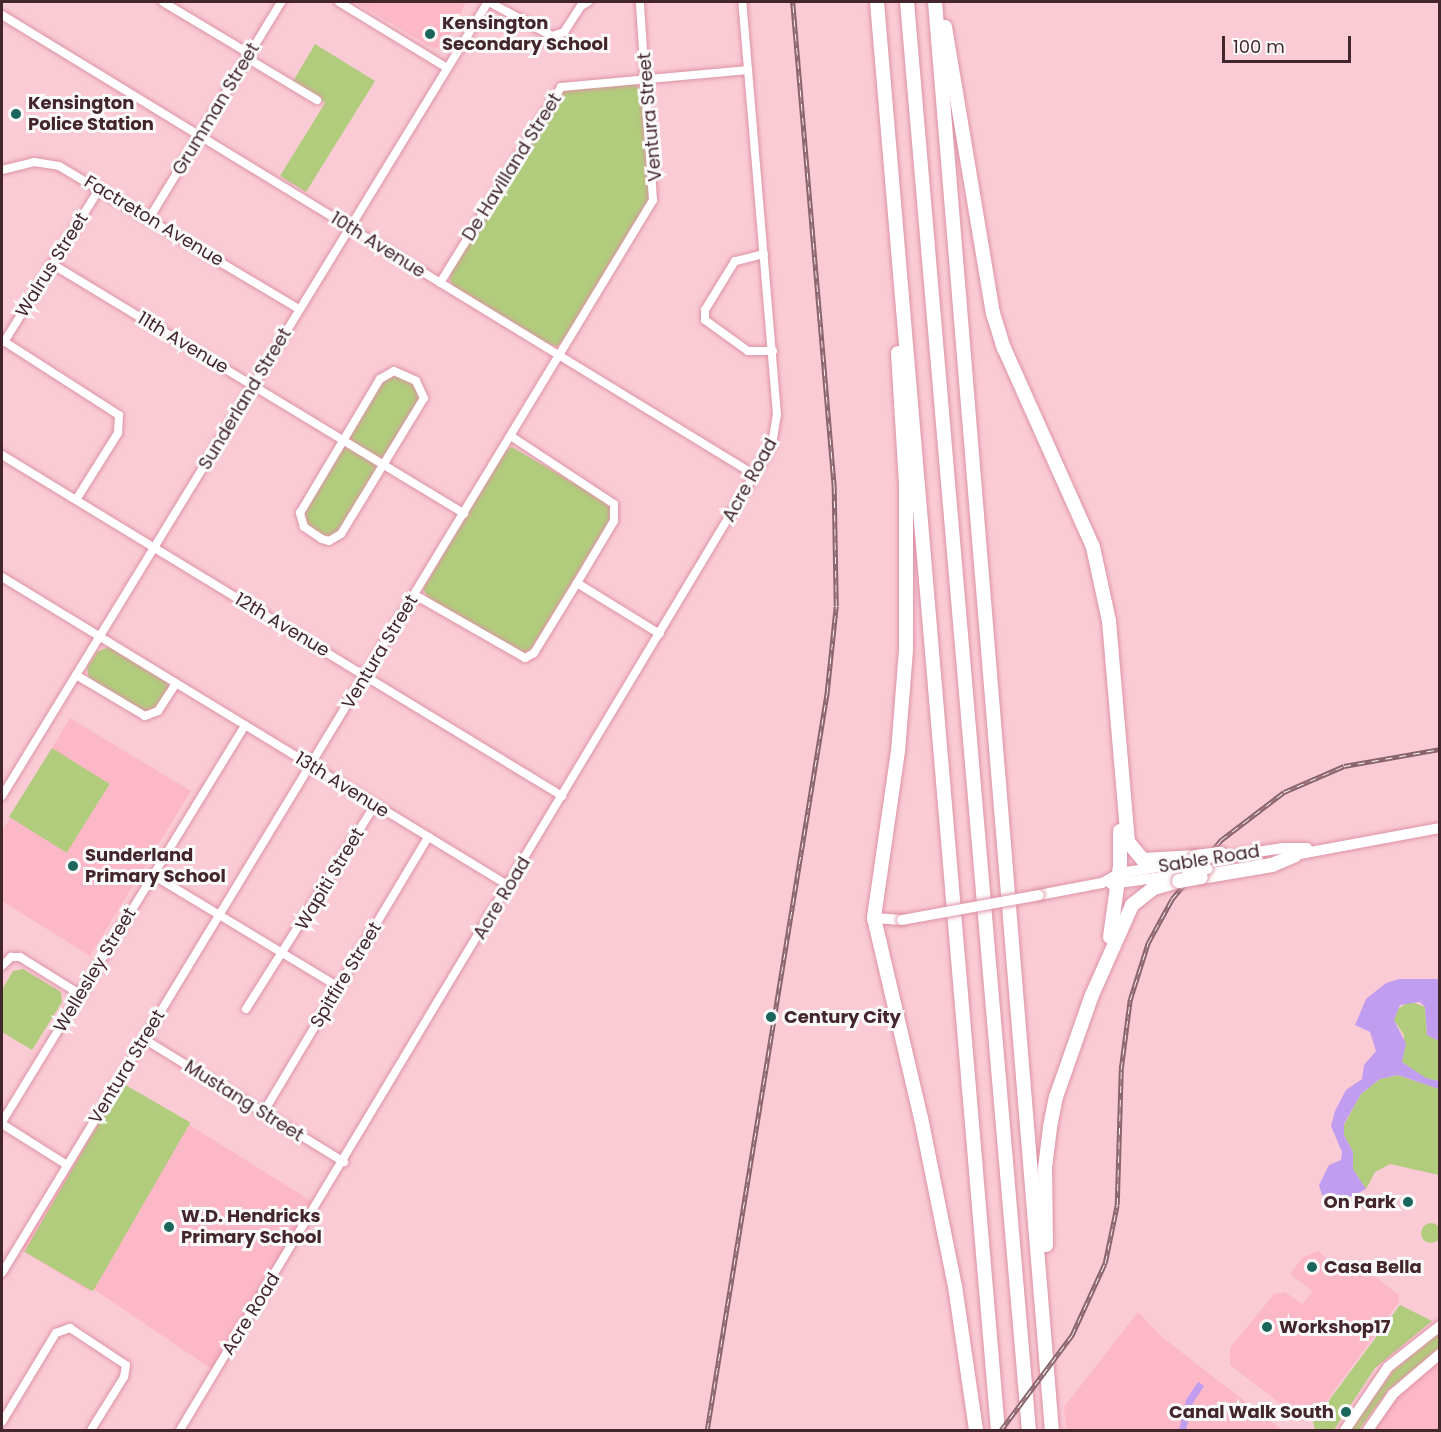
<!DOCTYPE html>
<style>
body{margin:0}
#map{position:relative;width:1441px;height:1432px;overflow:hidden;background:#facbd5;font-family:Poppins,sans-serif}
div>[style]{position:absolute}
.built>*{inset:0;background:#fcb8c7}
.green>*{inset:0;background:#b1cc7c;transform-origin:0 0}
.round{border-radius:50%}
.water>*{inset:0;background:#c19def}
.roads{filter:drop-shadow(0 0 2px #dd93a5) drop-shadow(0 0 2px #dd93a5)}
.minor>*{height:8px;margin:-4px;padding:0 4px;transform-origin:4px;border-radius:4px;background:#fff}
.secondary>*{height:10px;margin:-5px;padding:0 5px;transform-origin:5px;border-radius:5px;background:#fff}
.motorway>*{height:14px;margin:-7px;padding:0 7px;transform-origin:7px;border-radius:7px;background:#fff}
.rail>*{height:4.5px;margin-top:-2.25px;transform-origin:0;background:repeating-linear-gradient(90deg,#fafafa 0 7px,#8a656d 0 14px);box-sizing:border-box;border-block:2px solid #8a656d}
.bridges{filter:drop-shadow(0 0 2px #dd93a5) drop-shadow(0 0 2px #dd93a5)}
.secondary-bridge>*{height:10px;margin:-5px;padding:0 5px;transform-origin:5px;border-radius:5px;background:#fff}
.motorway-bridge>*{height:14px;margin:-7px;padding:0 7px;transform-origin:7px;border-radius:7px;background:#fff}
.dots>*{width:16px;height:16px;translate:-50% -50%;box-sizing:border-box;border:3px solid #fafafa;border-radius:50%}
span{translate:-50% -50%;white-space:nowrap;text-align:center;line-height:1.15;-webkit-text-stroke:6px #fafafa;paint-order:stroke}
.poi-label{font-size:18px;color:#43252c;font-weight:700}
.left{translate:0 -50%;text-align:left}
.right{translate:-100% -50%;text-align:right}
.street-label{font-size:18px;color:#43252c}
.frame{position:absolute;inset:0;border:3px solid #43252c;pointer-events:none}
.scale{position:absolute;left:1222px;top:36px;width:129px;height:27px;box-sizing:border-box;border:3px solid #43252c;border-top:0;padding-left:8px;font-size:18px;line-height:21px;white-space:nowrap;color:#43252c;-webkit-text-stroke:4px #fafafa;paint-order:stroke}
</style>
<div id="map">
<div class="built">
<div style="clip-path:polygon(355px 2px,466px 2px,444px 46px,434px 49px)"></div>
<div style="clip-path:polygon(70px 718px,191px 791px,90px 956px,2px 901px,2px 831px)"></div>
<div style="clip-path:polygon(122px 1083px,318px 1205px,216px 1372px,92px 1288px,89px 1291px,21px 1250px)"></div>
<div style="clip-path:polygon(1318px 1251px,1332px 1263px,1353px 1260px,1399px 1295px,1399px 1302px,1312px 1421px,1303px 1421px,1230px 1365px,1230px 1348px,1274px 1294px,1285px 1292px,1302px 1304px,1313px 1291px,1290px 1274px,1303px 1257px)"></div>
<div style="clip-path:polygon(1138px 1312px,1162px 1337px,1282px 1430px,1066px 1430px,1064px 1407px)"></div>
<div style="clip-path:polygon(1439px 1360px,1439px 1430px,1375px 1430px,1397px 1396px)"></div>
</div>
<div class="green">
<div style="clip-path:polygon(315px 44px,375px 81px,306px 192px,280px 176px,325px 103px,292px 83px)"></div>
<div style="clip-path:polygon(633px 83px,644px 93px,651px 196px,563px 341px,557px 346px,549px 345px,454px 287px,450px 280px,451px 271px,564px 90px)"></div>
<div style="clip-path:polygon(386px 373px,409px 376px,424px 398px,341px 534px,329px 541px,311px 532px,300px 513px)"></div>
<div style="clip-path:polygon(512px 447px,611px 505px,611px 518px,531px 649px,524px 653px,429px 599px,423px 589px,505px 451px)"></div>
<div style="clip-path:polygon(109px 647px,167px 683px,169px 687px,157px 708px,146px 713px,89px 678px,87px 668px,97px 652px)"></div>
<div style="left:52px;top:748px;width:68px;height:81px;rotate:32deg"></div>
<div style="clip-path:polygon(23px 969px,61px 992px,62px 1002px,32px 1050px,2px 1032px,2px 990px,13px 971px)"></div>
<div style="clip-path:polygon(1410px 1001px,1425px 1007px,1427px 1035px,1439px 1041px,1439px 1081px,1425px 1078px,1402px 1062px,1404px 1035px,1394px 1020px,1395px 1011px)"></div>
<div style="clip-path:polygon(1398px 1075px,1439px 1089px,1439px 1175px,1390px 1164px,1375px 1172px,1366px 1189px,1353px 1169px,1353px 1152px,1344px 1135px,1344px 1125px,1361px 1094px,1380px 1079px)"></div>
<div style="left:122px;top:1083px;width:79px;height:195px;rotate:30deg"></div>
<div class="round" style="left:1421px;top:1223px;width:20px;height:20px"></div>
<div style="clip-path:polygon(1400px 1305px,1432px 1321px,1375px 1368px,1334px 1430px,1315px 1430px,1313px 1422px)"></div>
<div style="clip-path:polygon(1439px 1333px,1439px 1348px,1388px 1390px,1359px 1430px,1350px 1430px,1393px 1371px)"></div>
</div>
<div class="water">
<div style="clip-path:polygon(1399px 979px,1439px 979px,1439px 1041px,1427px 1035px,1425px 1007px,1420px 1002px,1400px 1005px,1394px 1020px,1406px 1044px,1402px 1062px,1426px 1078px,1439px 1081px,1439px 1089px,1398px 1075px,1380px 1079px,1361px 1094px,1344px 1124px,1344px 1135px,1353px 1152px,1353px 1169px,1366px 1189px,1336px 1204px,1322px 1195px,1319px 1185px,1329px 1165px,1341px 1160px,1342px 1152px,1331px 1126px,1335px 1111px,1346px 1090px,1362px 1079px,1364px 1065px,1376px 1051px,1370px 1032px,1355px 1025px,1366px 999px,1386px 983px)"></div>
<div style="clip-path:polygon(1198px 1382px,1204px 1386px,1193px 1403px,1186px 1430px,1179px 1430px,1186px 1400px)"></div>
</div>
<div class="roads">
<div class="minor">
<div style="left:163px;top:2px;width:101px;rotate:30.9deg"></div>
<div style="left:339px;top:2px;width:127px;rotate:31.4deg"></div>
<div style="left:489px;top:2px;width:72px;rotate:28.4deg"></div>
<div style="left:552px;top:36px;width:13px;rotate:-18deg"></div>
<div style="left:564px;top:32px;width:31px;rotate:-57deg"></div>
<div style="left:581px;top:6px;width:8px;rotate:-30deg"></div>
<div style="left:2px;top:15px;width:882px;rotate:31.42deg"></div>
<div style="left:247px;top:58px;width:82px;rotate:31deg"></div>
<div style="left:2px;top:170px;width:33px;rotate:-14deg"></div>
<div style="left:34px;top:162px;width:25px;rotate:9deg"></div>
<div style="left:59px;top:166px;width:279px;rotate:30.8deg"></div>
<div style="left:150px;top:217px;width:252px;rotate:-58.6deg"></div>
<div style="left:764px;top:254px;width:30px;rotate:166deg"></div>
<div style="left:735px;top:261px;width:57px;rotate:121.5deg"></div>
<div style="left:705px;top:310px;width:10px;rotate:90deg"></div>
<div style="left:705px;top:320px;width:53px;rotate:35.8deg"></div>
<div style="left:748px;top:351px;width:25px"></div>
<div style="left:52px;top:264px;width:482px;rotate:31.2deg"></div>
<div style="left:440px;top:283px;width:230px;rotate:-58.3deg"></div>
<div style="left:561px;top:87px;width:188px;rotate:-5.2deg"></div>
<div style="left:2px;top:340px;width:139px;rotate:32.7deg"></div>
<div style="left:119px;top:415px;width:18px;rotate:93deg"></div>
<div style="left:118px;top:433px;width:79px;rotate:122.1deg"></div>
<div style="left:4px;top:342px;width:181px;rotate:-58.1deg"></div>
<div style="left:394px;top:371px;width:24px;rotate:24deg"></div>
<div style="left:416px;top:381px;width:19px;rotate:65deg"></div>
<div style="left:424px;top:398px;width:159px;rotate:121.4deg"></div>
<div style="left:341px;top:534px;width:14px;rotate:150deg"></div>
<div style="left:329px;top:541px;width:7px;rotate:-164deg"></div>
<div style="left:322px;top:539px;width:22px;rotate:-146deg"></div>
<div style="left:304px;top:527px;width:15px;rotate:-106deg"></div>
<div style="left:300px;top:513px;width:156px;rotate:-59.2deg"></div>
<div style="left:380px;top:379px;width:16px;rotate:-30deg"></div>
<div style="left:2px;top:455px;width:656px;rotate:31.34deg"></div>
<div style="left:2px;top:577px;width:594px;rotate:31.36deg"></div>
<div style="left:577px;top:583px;width:97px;rotate:31.6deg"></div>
<div style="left:415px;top:595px;width:127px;rotate:29.8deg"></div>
<div style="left:525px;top:658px;width:10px;rotate:-29deg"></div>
<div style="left:534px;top:653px;width:82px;rotate:-58.4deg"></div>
<div style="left:577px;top:583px;width:72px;rotate:-59.2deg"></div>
<div style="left:614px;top:521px;width:17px;rotate:-90deg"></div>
<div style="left:614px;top:504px;width:123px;rotate:-146.6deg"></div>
<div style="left:76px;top:675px;width:80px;rotate:30.7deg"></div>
<div style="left:145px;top:716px;width:14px;rotate:-21deg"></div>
<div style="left:158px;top:711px;width:33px;rotate:-57deg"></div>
<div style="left:2px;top:796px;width:931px;rotate:-58.53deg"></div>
<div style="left:153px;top:875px;width:217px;rotate:31.1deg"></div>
<div style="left:2px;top:966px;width:13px;rotate:-45deg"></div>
<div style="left:11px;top:957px;width:9px"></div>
<div style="left:20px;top:957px;width:70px;rotate:31.7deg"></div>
<div style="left:246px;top:1009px;width:241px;rotate:-57.7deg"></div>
<div style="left:144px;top:1039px;width:235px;rotate:31.6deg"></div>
<div style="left:263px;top:1113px;width:322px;rotate:-59.1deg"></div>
<div style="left:2px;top:1122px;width:465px;rotate:-58.5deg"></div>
<div style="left:2px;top:1124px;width:77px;rotate:32.2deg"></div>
<div style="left:2px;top:1273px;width:1255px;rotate:-58.75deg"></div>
<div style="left:653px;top:200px;width:198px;rotate:-93.8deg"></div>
<div style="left:2px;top:1422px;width:104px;rotate:-58.8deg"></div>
<div style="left:56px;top:1333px;width:15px;rotate:-20deg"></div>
<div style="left:70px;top:1328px;width:67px;rotate:33.5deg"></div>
<div style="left:126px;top:1365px;width:12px;rotate:99deg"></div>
<div style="left:124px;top:1377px;width:62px;rotate:121.9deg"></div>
<div style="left:180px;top:1430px;width:1149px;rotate:-58.99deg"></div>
<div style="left:772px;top:445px;width:30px;rotate:-81deg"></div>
<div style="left:777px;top:415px;width:414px;rotate:-94.8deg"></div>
</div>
<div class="secondary">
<div style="left:1289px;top:856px;width:154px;rotate:-10.5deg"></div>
<div style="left:1217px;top:858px;width:67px;rotate:-8.6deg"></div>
<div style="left:1283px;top:848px;width:24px"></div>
<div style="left:1111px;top:884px;width:74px;rotate:-7.8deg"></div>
<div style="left:1039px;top:895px;width:64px;rotate:-10.8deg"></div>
<div style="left:1102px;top:883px;width:21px;rotate:-29deg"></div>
<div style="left:1120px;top:873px;width:65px;rotate:-8.9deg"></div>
<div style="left:874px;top:918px;width:28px;rotate:4deg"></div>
<div style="left:1345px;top:1430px;width:76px;rotate:-55.7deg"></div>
<div style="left:1388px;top:1367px;width:66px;rotate:-38.3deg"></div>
<div style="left:1368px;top:1430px;width:44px;rotate:-55.2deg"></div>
<div style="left:1393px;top:1394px;width:62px;rotate:-40.4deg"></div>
</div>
<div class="motorway">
<div style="left:877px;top:2px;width:1433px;rotate:85.16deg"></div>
<div style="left:907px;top:2px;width:1433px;rotate:85.12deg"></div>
<div style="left:935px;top:2px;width:1433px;rotate:85.32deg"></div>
<div style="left:945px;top:27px;width:290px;rotate:80.5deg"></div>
<div style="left:993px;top:313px;width:37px;rotate:73deg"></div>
<div style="left:1004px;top:348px;width:218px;rotate:65.9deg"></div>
<div style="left:1093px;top:547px;width:76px;rotate:77.8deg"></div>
<div style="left:1109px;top:621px;width:222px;rotate:85.1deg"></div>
<div style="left:1128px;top:842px;width:23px;rotate:50deg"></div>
<div style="left:1143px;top:860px;width:53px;rotate:-3.2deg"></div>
<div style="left:898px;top:353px;width:130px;rotate:86.5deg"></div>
<div style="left:906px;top:483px;width:167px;rotate:90deg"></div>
<div style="left:906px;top:650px;width:101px;rotate:94.5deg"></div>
<div style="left:898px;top:751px;width:169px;rotate:98.2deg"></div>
<div style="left:874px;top:918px;width:205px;rotate:76.8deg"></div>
<div style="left:921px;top:1118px;width:171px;rotate:78.6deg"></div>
<div style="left:955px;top:1286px;width:146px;rotate:81.7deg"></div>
<div style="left:1201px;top:877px;width:72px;rotate:-9.6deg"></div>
<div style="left:1272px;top:865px;width:25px;rotate:-23deg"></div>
<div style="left:1110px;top:937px;width:72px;rotate:-82deg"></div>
<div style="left:1120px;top:866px;width:35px;rotate:-90deg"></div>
<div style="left:1046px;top:1245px;width:77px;rotate:-90.7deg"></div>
<div style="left:1045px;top:1168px;width:41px;rotate:-83deg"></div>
<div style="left:1050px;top:1127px;width:31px;rotate:-79deg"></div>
<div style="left:1056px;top:1097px;width:108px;rotate:-70.6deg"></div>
<div style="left:1092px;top:995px;width:98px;rotate:-66deg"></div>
<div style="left:1132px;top:905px;width:28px;rotate:-38deg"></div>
<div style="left:1154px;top:888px;width:26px;rotate:-16deg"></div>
</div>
</div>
<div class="rail">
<div style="left:707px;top:1430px;width:748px;rotate:-80.76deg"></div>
<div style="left:827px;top:692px;width:86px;rotate:-84deg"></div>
<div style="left:836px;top:606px;width:119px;rotate:-91deg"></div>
<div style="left:834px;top:487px;width:487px;rotate:-94.9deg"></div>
<div style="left:1001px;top:1430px;width:119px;rotate:-53.2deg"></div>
<div style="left:1072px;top:1335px;width:79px;rotate:-65.4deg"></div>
<div style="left:1105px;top:1263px;width:59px;rotate:-78.3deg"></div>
<div style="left:1117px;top:1205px;width:136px;rotate:-88.3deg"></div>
<div style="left:1121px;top:1069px;width:70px;rotate:-82.6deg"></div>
<div style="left:1130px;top:1000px;width:60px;rotate:-72.5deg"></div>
<div style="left:1148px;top:943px;width:50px;rotate:-61.4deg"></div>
<div style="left:1172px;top:899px;width:77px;rotate:-50.3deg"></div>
<div style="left:1221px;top:840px;width:79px;rotate:-37.3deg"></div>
<div style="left:1284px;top:792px;width:65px;rotate:-23.4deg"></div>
<div style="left:1344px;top:766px;width:97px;rotate:-10deg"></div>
</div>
<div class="bridges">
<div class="secondary-bridge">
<div style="left:1187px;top:873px;width:21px;rotate:-11deg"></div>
<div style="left:902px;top:920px;width:139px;rotate:-10.3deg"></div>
</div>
<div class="motorway-bridge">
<div style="left:1196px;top:857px;width:25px;rotate:-7deg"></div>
<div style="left:1179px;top:881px;width:22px;rotate:-10deg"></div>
</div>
</div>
<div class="dots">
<div style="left:430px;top:34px;background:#1a655c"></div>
<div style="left:16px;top:114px;background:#1a655c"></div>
<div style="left:73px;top:866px;background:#1a655c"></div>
<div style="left:771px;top:1017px;background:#1a655c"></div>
<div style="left:1408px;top:1202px;background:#1a655c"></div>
<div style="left:169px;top:1227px;background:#1a655c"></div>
<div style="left:1312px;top:1267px;background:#1a655c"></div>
<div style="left:1267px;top:1327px;background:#1a655c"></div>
<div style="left:1346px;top:1412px;background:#1a655c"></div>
</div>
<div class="poi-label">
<span class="left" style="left:442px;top:34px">Kensington<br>Secondary School</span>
<span class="left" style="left:28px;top:114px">Kensington<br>Police Station</span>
<span class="left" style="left:85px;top:866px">Sunderland<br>Primary School</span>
<span class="left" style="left:784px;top:1017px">Century City</span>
<span class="right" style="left:1396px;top:1202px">On Park</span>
<span class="left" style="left:181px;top:1227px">W.D. Hendricks<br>Primary School</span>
<span class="left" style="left:1324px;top:1267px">Casa Bella</span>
<span class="left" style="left:1279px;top:1327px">Workshop17</span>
<span class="right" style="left:1334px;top:1412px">Canal Walk South</span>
</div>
<div class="street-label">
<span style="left:216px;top:109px;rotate:-59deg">Grumman Street</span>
<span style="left:650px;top:117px;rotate:-95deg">Ventura Street</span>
<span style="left:512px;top:167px;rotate:-58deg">De Havilland Street</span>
<span style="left:154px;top:221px;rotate:31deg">Factreton Avenue</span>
<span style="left:378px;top:245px;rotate:32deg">10th Avenue</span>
<span style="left:52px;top:265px;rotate:-58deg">Walrus Street</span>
<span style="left:183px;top:343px;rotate:31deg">11th Avenue</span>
<span style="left:245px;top:399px;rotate:-59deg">Sunderland Street</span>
<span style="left:750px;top:480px;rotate:-61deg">Acre Road</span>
<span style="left:282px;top:625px;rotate:31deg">12th Avenue</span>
<span style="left:380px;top:652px;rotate:-59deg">Ventura Street</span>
<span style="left:342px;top:785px;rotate:32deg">13th Avenue</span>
<span style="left:1209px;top:859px;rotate:-9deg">Sable Road</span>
<span style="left:330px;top:879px;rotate:-59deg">Wapiti Street</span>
<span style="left:502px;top:898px;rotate:-59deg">Acre Road</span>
<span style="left:95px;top:970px;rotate:-59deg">Wellesley Street</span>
<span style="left:346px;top:975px;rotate:-59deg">Spitfire Street</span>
<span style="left:127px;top:1067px;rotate:-59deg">Ventura Street</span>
<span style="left:244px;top:1101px;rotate:32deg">Mustang Street</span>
<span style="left:251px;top:1314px;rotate:-58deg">Acre Road</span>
</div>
<div class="frame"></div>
<div class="scale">100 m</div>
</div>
